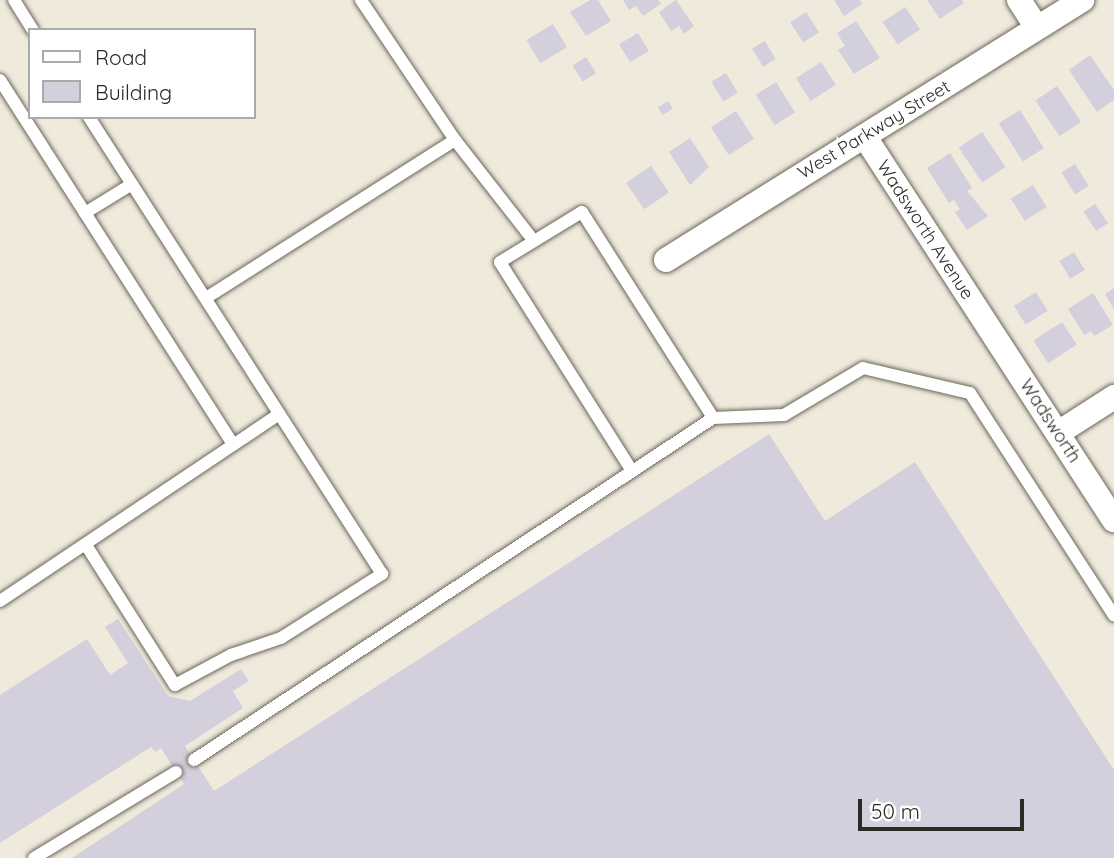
<!DOCTYPE html>
<style>
body{margin:0}
#map{position:relative;width:1114px;height:858px;overflow:hidden;background:#efeadc;font-family:Quicksand,sans-serif}
div>[style]{position:absolute}
.building>*{inset:0;background:#d3cfdc;transform-origin:0 0}
.roads{filter:drop-shadow(0 0 2px #6b665b) drop-shadow(0 0 2px #6b665b)}
.lane>*{height:12px;margin:-6px;padding:0 6px;transform-origin:6px;border-radius:6px;background:#fff}
.street>*{height:24px;margin:-12px;padding:0 12px;transform-origin:12px;border-radius:12px;background:#fff}
span{translate:-50% -50%;white-space:nowrap;text-align:center;line-height:1.15;-webkit-text-stroke:5px #fff;paint-order:stroke}
.street-label{font-size:18px;color:#2d2b26}
.legend{position:absolute;left:28px;top:28px;width:228px;height:91px;box-sizing:border-box;background:#fff;border:2px solid #abaaa8;margin:0;padding:9px 12px;list-style:none;font-size:21px;color:#2d2b26}
.legend li{display:flex;align-items:center;gap:14px;height:35px}
.legend b{width:35px;border:2px solid #abaaa8}
.scale{position:absolute;left:858px;top:799px;width:166px;height:32px;box-sizing:border-box;border:4px solid #2d2b26;border-top:0;padding-left:9px;font-size:21px;line-height:24px;white-space:nowrap;color:#2d2b26;-webkit-text-stroke:5px #fff;paint-order:stroke}
</style>
<div id="map">
<div class="building">
<div style="clip-path:polygon(590px 0,598px 0,611px 21px,586px 36px,570px 12px)"></div>
<div style="clip-path:polygon(623px 0,658px 0,661px 4px,643px 16px,636px 6px,629px 10px)"></div>
<div style="clip-path:polygon(676px 0,694px 26px,684px 34px,679px 26px,671px 31px,659px 12px)"></div>
<div style="clip-path:polygon(834px 0,860px 0,862px 4px,844px 16px)"></div>
<div style="clip-path:polygon(927px 0,962px 0,964px 3px,940px 19px)"></div>
<div style="left:905px;top:7px;width:27px;height:27px;rotate:56deg"></div>
<div style="left:806px;top:12px;width:24px;height:19px;rotate:57deg"></div>
<div style="clip-path:polygon(856px 21px,880px 58px,854px 74px,838px 50px,845px 46px,837px 33px)"></div>
<div style="left:553px;top:24px;width:27px;height:31px;rotate:59deg"></div>
<div style="left:638px;top:33px;width:21px;height:22px;rotate:59deg"></div>
<div style="left:765px;top:41px;width:21px;height:15px;rotate:59deg"></div>
<div style="clip-path:polygon(1090px 55px,1114px 90px,1114px 100px,1097px 112px,1069px 70px)"></div>
<div style="left:586px;top:57px;width:19px;height:16px;rotate:58deg"></div>
<div style="left:821px;top:62px;width:27px;height:30px;rotate:57deg"></div>
<div style="left:726px;top:73px;width:23px;height:17px;rotate:59deg"></div>
<div style="left:776px;top:82px;width:36px;height:24px;rotate:58deg"></div>
<div style="left:1057px;top:86px;width:43px;height:26px;rotate:56deg"></div>
<div style="left:668px;top:101px;width:9px;height:12px;rotate:58deg"></div>
<div style="left:1020px;top:110px;width:45px;height:25px;rotate:58deg"></div>
<div style="left:736px;top:111px;width:33px;height:30px;rotate:57deg"></div>
<div style="left:982px;top:132px;width:42px;height:28px;rotate:56deg"></div>
<div style="clip-path:polygon(690px 138px,709px 167px,690px 185px,669px 152px)"></div>
<div style="clip-path:polygon(950px 153px,972px 188px,967px 191px,988px 216px,967px 230px,955px 212px,960px 209px,954px 200px,949px 203px,927px 168px)"></div>
<div style="left:1075px;top:164px;width:26px;height:16px;rotate:58deg"></div>
<div style="left:651px;top:166px;width:32px;height:30px;rotate:56deg"></div>
<div style="left:1033px;top:185px;width:26px;height:26px;rotate:58deg"></div>
<div style="left:1095px;top:204px;width:23px;height:14px;rotate:56deg"></div>
<div style="left:1074px;top:252px;width:21px;height:17px;rotate:59deg"></div>
<div style="clip-path:polygon(1114px 288px,1114px 309px,1105px 294px)"></div>
<div style="left:1036px;top:292px;width:22px;height:26px;rotate:58deg"></div>
<div style="clip-path:polygon(1093px 293px,1113px 325px,1094px 336px,1091px 331px,1084px 335px,1068px 309px)"></div>
<div style="left:1062px;top:322px;width:27px;height:34px;rotate:57deg"></div>
<div style="clip-path:polygon(769px 434px,825px 521px,915px 462px,1114px 770px,1114px 858px,72px 858px,184px 784px,161px 748px,155px 752px,151px 747px,0 843px,0 695px,87px 639px,110px 675px,128px 663px,105px 627px,118px 619px,168px 696px,190px 701px,241px 669px,249px 681px,233px 691px,243px 708px,185px 746px,214px 791px)"></div>
</div>
<div class="roads">
<div class="lane">
<div style="left:14px;top:0;width:36px;rotate:58deg"></div>
<div style="left:0;top:80px;width:433px;rotate:57.4deg"></div>
<div style="left:455px;top:140px;width:128px;rotate:52deg"></div>
<div style="left:85px;top:213px;width:55px;rotate:-31.7deg"></div>
<div style="left:206px;top:298px;width:295px;rotate:-32.4deg"></div>
<div style="left:455px;top:140px;width:169px;rotate:-123.9deg"></div>
<div style="left:632px;top:471px;width:247px;rotate:-122.3deg"></div>
<div style="left:500px;top:262px;width:96px;rotate:-31.4deg"></div>
<div style="left:582px;top:212px;width:244px;rotate:57.5deg"></div>
<div style="left:86px;top:545px;width:166px;rotate:57.6deg"></div>
<div style="left:175px;top:685px;width:64px;rotate:-28.2deg"></div>
<div style="left:231px;top:655px;width:53px;rotate:-18.8deg"></div>
<div style="left:281px;top:638px;width:120px;rotate:-32.4deg"></div>
<div style="left:382px;top:574px;width:543px;rotate:-122.67deg"></div>
<div style="left:0;top:601px;width:336px;rotate:-33.8deg"></div>
<div style="left:194px;top:760px;width:622px;rotate:-33.38deg"></div>
<div style="left:713px;top:418px;width:71px;rotate:-2.4deg"></div>
<div style="left:784px;top:415px;width:92px;rotate:-30.7deg"></div>
<div style="left:863px;top:368px;width:110px;rotate:13.2deg"></div>
<div style="left:970px;top:393px;width:265px;rotate:57.1deg"></div>
<div style="left:34px;top:858px;width:166px;rotate:-31.2deg"></div>
</div>
<div class="street">
<div style="left:1019px;top:0;width:33px;rotate:57deg"></div>
<div style="left:865px;top:137px;width:457px;rotate:57deg"></div>
<div style="left:666px;top:260px;width:491px;rotate:-32deg"></div>
<div style="left:1058px;top:433px;width:67px;rotate:-32.7deg"></div>
</div>
</div>
<div class="street-label">
<span style="left:874px;top:130px;rotate:-31deg">West Parkway Street</span>
<span style="left:925px;top:230px;rotate:57deg">Wadsworth Avenue</span>
<span style="left:1050px;top:421px;rotate:57deg">Wadsworth</span>
</div>
<ul class="legend">
<li><b style="height:9px;background:#fff"></b>Road</li>
<li><b style="height:19px;background:#d3cfdc"></b>Building</li>
</ul>
<div class="scale">50 m</div>
</div>
